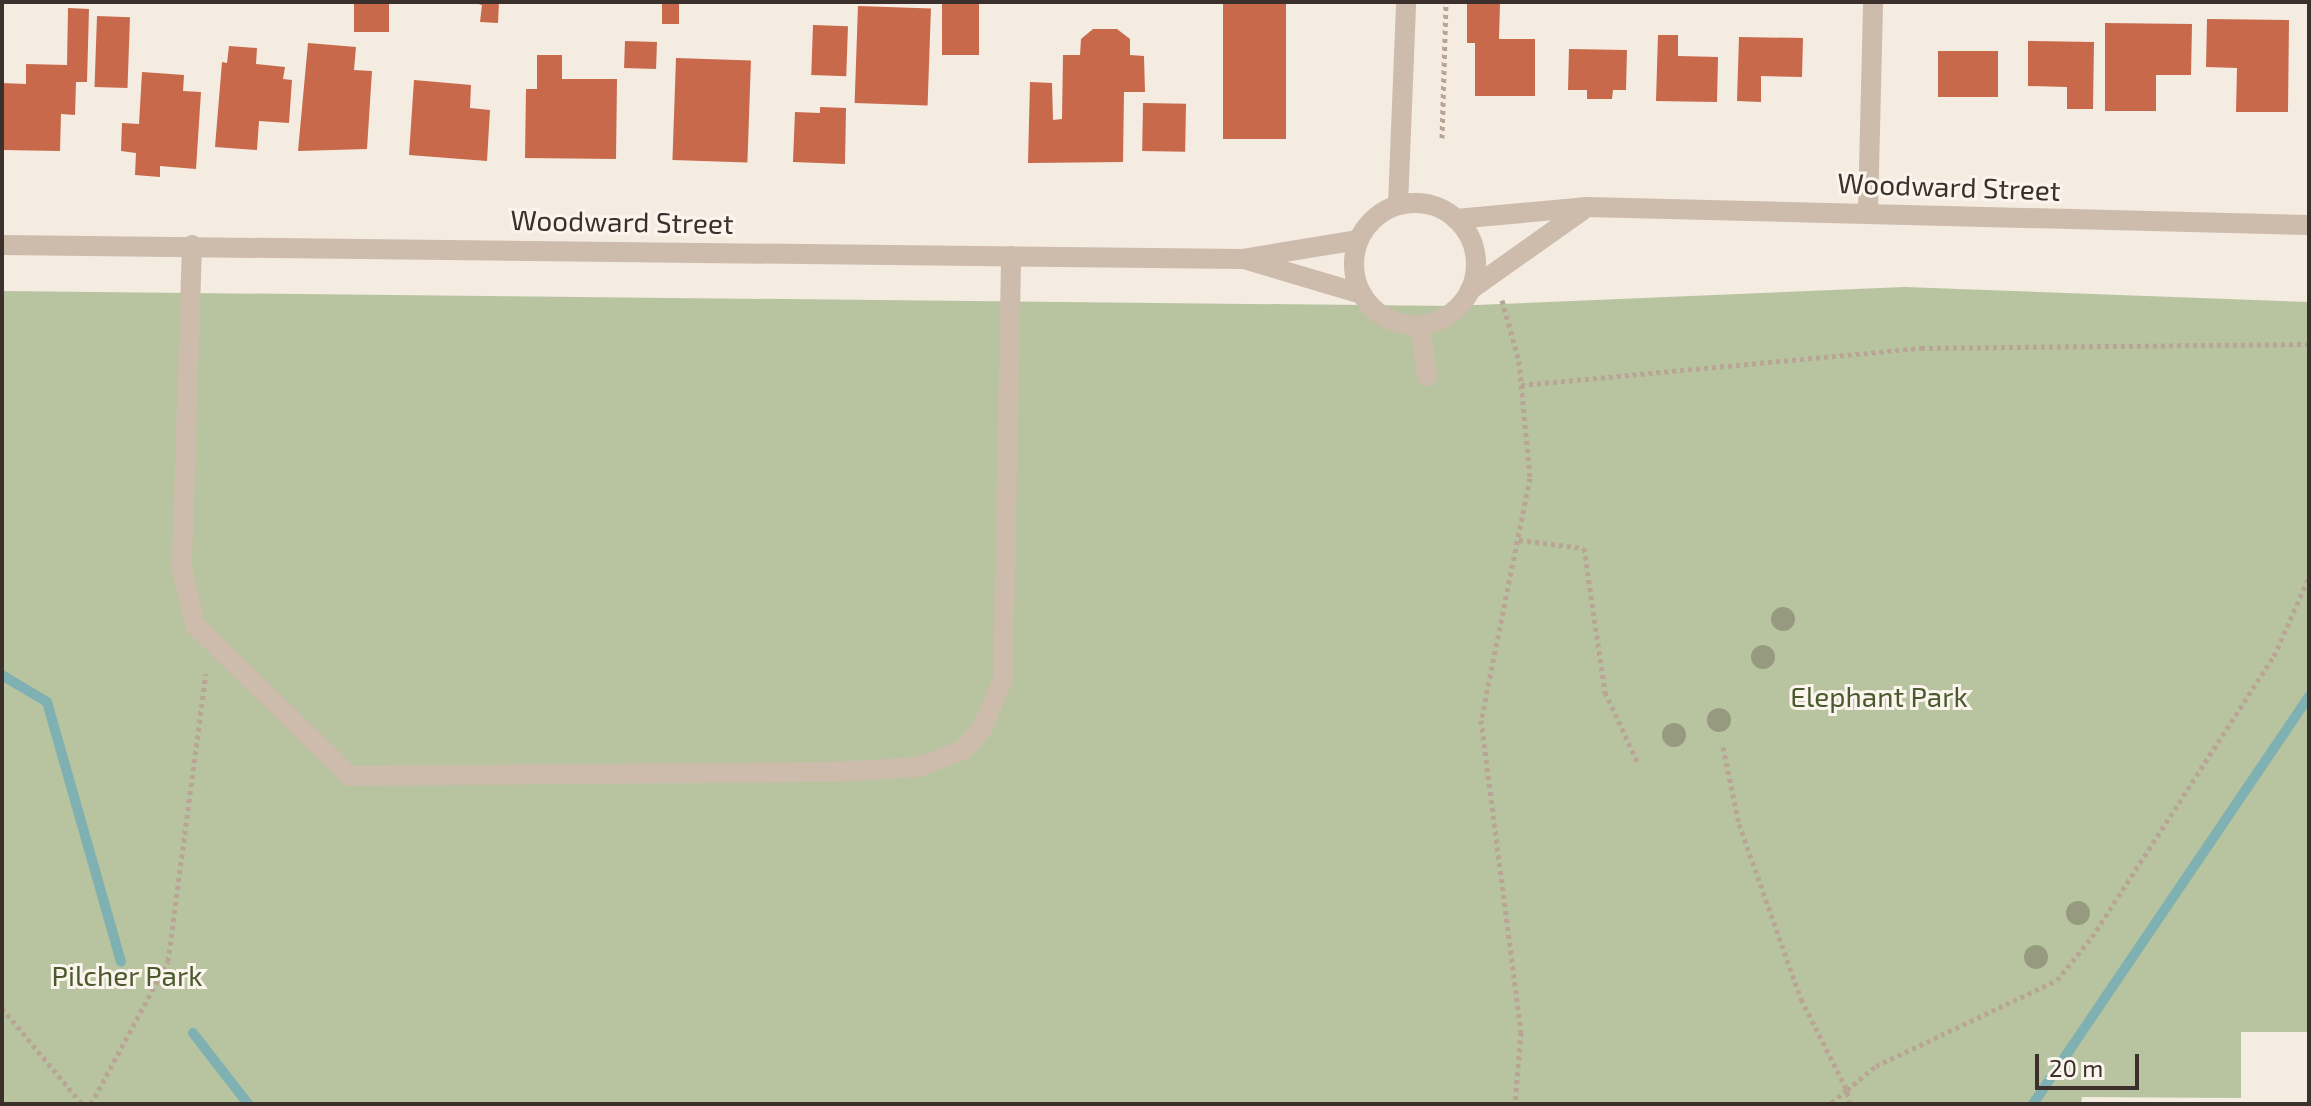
<!DOCTYPE html>
<style>
body{margin:0}
#map{position:relative;width:2311px;height:1106px;overflow:hidden;background:#f4ebe1;font-family:"Exo 2",sans-serif}
div>[style]{position:absolute}
.green>*{inset:0;background:#b8c4a0}
.stream>*{height:10px;margin:-5px;padding:0 5px;transform-origin:5px;border-radius:5px;background:#7fb0b2}
.building>*{inset:0;background:#c8694b;transform-origin:0 0}
.path>*{height:5px;margin-top:-2.5px;transform-origin:0;background:repeating-linear-gradient(90deg,#b9a596 0 4px,transparent 0 8px)}
.minor>*{height:20px;margin:-10px;padding:0 10px;transform-origin:10px;border-radius:10px;background:#cdbbac}
.minor>.ring{margin:-10px;padding:0;box-sizing:content-box;background:none;border:20px solid #cdbbac;border-radius:50%}
.trees>*{width:24px;height:24px;margin:-12px;border-radius:50%;background:#969b7f}
span{translate:-50% -50%;white-space:nowrap;text-align:center;line-height:1.15;-webkit-text-stroke:6px #fbf5ee;paint-order:stroke}
.street-label{font-size:28px;color:#3b302b}
.park-label{font-size:28px;color:#4a5a2e}
.frame{position:absolute;inset:0;border:4px solid #3b302b;pointer-events:none}
.scale{position:absolute;left:2035px;top:1054px;width:104px;height:36px;box-sizing:border-box;border:4px solid #3b302b;border-top:0;padding-left:10px;font-size:24px;line-height:28px;white-space:nowrap;color:#3b302b;-webkit-text-stroke:6px #fbf5ee;paint-order:stroke}
</style>
<div id="map">
<div class="green">
<div style="clip-path:polygon(1905px 287px,2309px 302px,2309px 1032px,2241px 1032px,2241px 1098px,2082px 1097px,2081px 1104px,2px 1104px,2px 291px,1452px 306px)"></div>
</div>
<div class="stream">
<div style="left:2px;top:675px;width:52px;rotate:31deg"></div>
<div style="left:47px;top:702px;width:270px;rotate:74.1deg"></div>
<div style="left:193px;top:1033px;width:90px;rotate:52.2deg"></div>
<div style="left:2033px;top:1104px;width:493px;rotate:-55.9deg"></div>
</div>
<div class="building">
<div style="left:354px;top:2px;width:35px;height:30px"></div>
<div style="clip-path:polygon(471px 2px,499px 2px,498px 23px,480px 22px,482px 5px)"></div>
<div style="left:662px;top:2px;width:17px;height:22px"></div>
<div style="left:942px;top:2px;width:37px;height:53px"></div>
<div style="left:1223px;top:4px;width:63px;height:135px"></div>
<div style="clip-path:polygon(1467px 4px,1500px 4px,1499px 39px,1535px 39px,1535px 96px,1475px 96px,1475px 43px,1467px 43px)"></div>
<div style="left:858px;top:6px;width:73px;height:97px;rotate:2deg"></div>
<div style="clip-path:polygon(68px 8px,89px 9px,87px 82px,76px 82px,75px 115px,61px 114px,60px 151px,2px 150px,2px 83px,26px 84px,26px 64px,67px 65px)"></div>
<div style="left:97px;top:16px;width:33px;height:71px;rotate:2deg"></div>
<div style="clip-path:polygon(2207px 19px,2289px 20px,2288px 112px,2236px 112px,2237px 68px,2206px 67px)"></div>
<div style="clip-path:polygon(2105px 23px,2192px 24px,2191px 75px,2156px 75px,2156px 111px,2105px 111px)"></div>
<div style="left:813px;top:25px;width:35px;height:50px;rotate:2deg"></div>
<div style="clip-path:polygon(1093px 29px,1117px 29px,1130px 39px,1130px 55px,1144px 56px,1145px 92px,1124px 92px,1123px 162px,1028px 163px,1030px 82px,1052px 83px,1053px 120px,1062px 119px,1063px 55px,1080px 55px,1081px 39px)"></div>
<div style="clip-path:polygon(1658px 35px,1678px 35px,1678px 56px,1718px 57px,1717px 102px,1656px 101px)"></div>
<div style="clip-path:polygon(1739px 37px,1803px 38px,1802px 77px,1761px 76px,1761px 102px,1737px 101px)"></div>
<div style="left:625px;top:41px;width:32px;height:27px;rotate:2deg"></div>
<div style="clip-path:polygon(2028px 41px,2094px 42px,2093px 109px,2067px 109px,2067px 87px,2028px 86px)"></div>
<div style="clip-path:polygon(308px 43px,356px 47px,354px 70px,372px 71px,367px 149px,298px 151px)"></div>
<div style="clip-path:polygon(229px 46px,257px 48px,256px 64px,285px 67px,283px 79px,292px 80px,289px 123px,259px 121px,257px 150px,215px 147px,222px 62px,227px 63px)"></div>
<div style="clip-path:polygon(1569px 49px,1627px 50px,1626px 90px,1613px 90px,1612px 99px,1587px 99px,1587px 90px,1568px 90px)"></div>
<div style="left:1938px;top:51px;width:60px;height:46px"></div>
<div style="clip-path:polygon(537px 55px,562px 55px,562px 79px,617px 79px,616px 159px,525px 158px,526px 89px,537px 89px)"></div>
<div style="left:676px;top:58px;width:75px;height:102px;rotate:2deg"></div>
<div style="clip-path:polygon(142px 72px,184px 75px,183px 91px,201px 92px,196px 169px,160px 166px,160px 177px,135px 175px,136px 153px,121px 151px,122px 123px,139px 124px)"></div>
<div style="clip-path:polygon(414px 80px,471px 85px,470px 108px,490px 110px,487px 161px,409px 155px)"></div>
<div style="left:1143px;top:103px;width:43px;height:48px;rotate:1deg"></div>
<div style="clip-path:polygon(820px 107px,846px 108px,845px 164px,793px 162px,795px 112px,820px 113px)"></div>
</div>
<div class="path">
<div style="left:1442px;top:138px;width:136px;rotate:-88.3deg"></div>
<div style="left:1502px;top:300px;width:63px;rotate:74.4deg"></div>
<div style="left:1519px;top:361px;width:118px;rotate:84.6deg"></div>
<div style="left:1530px;top:478px;width:247px;rotate:101.4deg"></div>
<div style="left:1481px;top:720px;width:315px;rotate:82.7deg"></div>
<div style="left:1521px;top:1032px;width:72px;rotate:94.8deg"></div>
<div style="left:1521px;top:385px;width:402px;rotate:-5.3deg"></div>
<div style="left:1921px;top:348px;width:388px;rotate:-0.6deg"></div>
<div style="left:1519px;top:540px;width:65px;rotate:7deg"></div>
<div style="left:1584px;top:548px;width:146px;rotate:81.7deg"></div>
<div style="left:1605px;top:692px;width:78px;rotate:65.1deg"></div>
<div style="left:1723px;top:747px;width:79px;rotate:78.3deg"></div>
<div style="left:1739px;top:824px;width:186px;rotate:70.5deg"></div>
<div style="left:1801px;top:999px;width:102px;rotate:63.2deg"></div>
<div style="left:1847px;top:1090px;width:22px;rotate:141deg"></div>
<div style="left:2px;top:1008px;width:125px;rotate:50.2deg"></div>
<div style="left:91px;top:1104px;width:162px;rotate:-61.7deg"></div>
<div style="left:168px;top:961px;width:290px;rotate:-82.5deg"></div>
<div style="left:1849px;top:1104px;width:14px;rotate:-98deg"></div>
<div style="left:1847px;top:1090px;width:38px;rotate:-40deg"></div>
<div style="left:1876px;top:1066px;width:200px;rotate:-25.4deg"></div>
<div style="left:2057px;top:980px;width:55px;rotate:-50.9deg"></div>
<div style="left:2092px;top:937px;width:335px;rotate:-57.1deg"></div>
<div style="left:2274px;top:656px;width:86px;rotate:-66.1deg"></div>
</div>
<div class="minor">
<div class="ring" style="left:1354px;top:203px;width:102px;height:102px"></div>
<div style="left:1398px;top:205px;width:203px;rotate:-87.7deg"></div>
<div style="left:1868px;top:211px;width:209px;rotate:-88.6deg"></div>
<div style="left:1456px;top:219px;width:132px;rotate:-5.2deg"></div>
<div style="left:1587px;top:207px;width:722px;rotate:1.43deg"></div>
<div style="left:2px;top:245px;width:1240px;rotate:0.65deg"></div>
<div style="left:1242px;top:259px;width:118px;rotate:-9.3deg"></div>
<div style="left:192px;top:245px;width:323px;rotate:91.8deg"></div>
<div style="left:182px;top:568px;width:58px;rotate:77.2deg"></div>
<div style="left:195px;top:625px;width:216px;rotate:44.3deg"></div>
<div style="left:350px;top:776px;width:485px;rotate:-0.5deg"></div>
<div style="left:835px;top:772px;width:83px;rotate:-3.4deg"></div>
<div style="left:918px;top:767px;width:48px;rotate:-20.7deg"></div>
<div style="left:963px;top:750px;width:28px;rotate:-48deg"></div>
<div style="left:982px;top:729px;width:54px;rotate:-67.2deg"></div>
<div style="left:1003px;top:679px;width:423px;rotate:-88.9deg"></div>
<div style="left:1247px;top:260px;width:120px;rotate:16.5deg"></div>
<div style="left:1470px;top:290px;width:138px;rotate:-35.3deg"></div>
<div style="left:1420px;top:325px;width:52px;rotate:82.3deg"></div>
</div>
<div class="trees">
<div style="left:1783px;top:619px"></div>
<div style="left:1763px;top:657px"></div>
<div style="left:1719px;top:720px"></div>
<div style="left:1674px;top:735px"></div>
<div style="left:2078px;top:913px"></div>
<div style="left:2036px;top:957px"></div>
</div>
<div class="street-label">
<span style="left:1949px;top:186px;rotate:2deg">Woodward Street</span>
<span style="left:622px;top:221px;rotate:1deg">Woodward Street</span>
</div>
<div class="park-label">
<span style="left:1879px;top:696px">Elephant Park</span>
<span style="left:127px;top:975px">Pilcher Park</span>
</div>
<div class="frame"></div>
<div class="scale">20 m</div>
</div>
